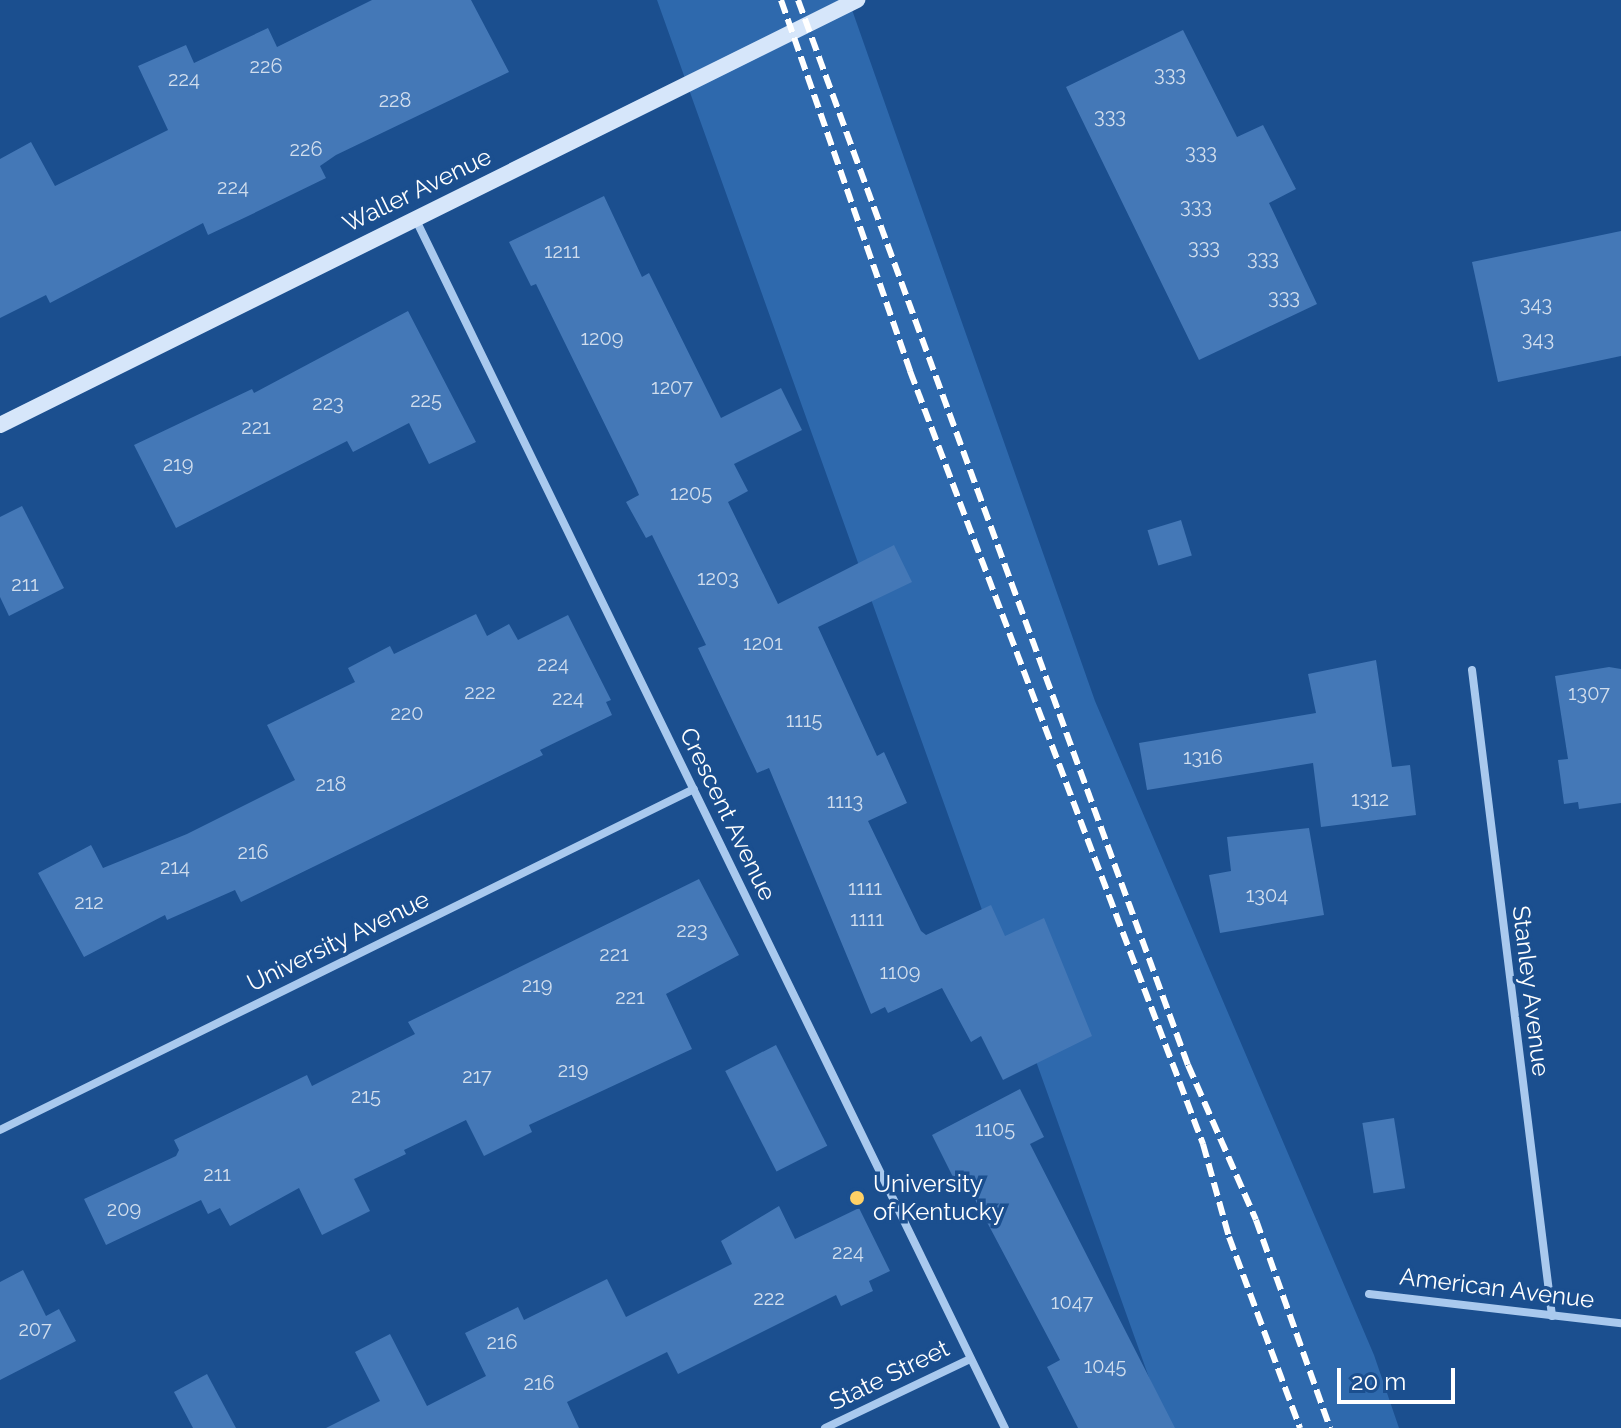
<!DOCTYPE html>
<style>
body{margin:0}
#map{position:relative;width:1621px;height:1428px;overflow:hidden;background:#1b4f8f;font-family:Raleway,sans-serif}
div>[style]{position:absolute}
.green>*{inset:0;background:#2e69ad}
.building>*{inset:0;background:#4478b7;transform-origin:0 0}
.minor>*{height:8px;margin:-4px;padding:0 4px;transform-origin:4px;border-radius:4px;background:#a9c9ee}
.secondary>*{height:16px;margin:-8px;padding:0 8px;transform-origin:8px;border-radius:8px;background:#d6e6fa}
.rail>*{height:6px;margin-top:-3px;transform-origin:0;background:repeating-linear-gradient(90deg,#fff 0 14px,transparent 0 20px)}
.dots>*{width:22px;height:22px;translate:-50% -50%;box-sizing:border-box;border:4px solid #1b4f8f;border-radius:50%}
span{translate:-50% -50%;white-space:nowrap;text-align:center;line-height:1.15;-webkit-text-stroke:7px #1b4f8f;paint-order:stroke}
.number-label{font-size:20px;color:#d0dded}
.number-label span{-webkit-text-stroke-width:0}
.street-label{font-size:24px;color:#fff}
.poi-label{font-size:24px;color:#fff}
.left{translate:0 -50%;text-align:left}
.scale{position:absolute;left:1337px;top:1368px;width:118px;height:36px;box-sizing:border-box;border:4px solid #fff;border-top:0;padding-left:10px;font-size:24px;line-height:28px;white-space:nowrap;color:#fff;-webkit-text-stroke:6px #1b4f8f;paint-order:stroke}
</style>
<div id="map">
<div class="green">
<div style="clip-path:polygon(657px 0,857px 0,850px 4px,1095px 701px,1374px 1355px,1399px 1428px,1167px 1428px)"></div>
</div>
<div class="building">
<div style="clip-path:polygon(372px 0,471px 0,509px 72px,336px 155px,320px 166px,326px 178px,246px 217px,208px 235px,203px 223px,50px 303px,46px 295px,0 318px,0 159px,31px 142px,55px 186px,168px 130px,138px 66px,186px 45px,194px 63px,268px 28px,277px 47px)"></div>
<div style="clip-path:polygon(1183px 30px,1237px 137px,1263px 125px,1296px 189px,1269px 203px,1317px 304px,1199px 360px,1066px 87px)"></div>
<div style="clip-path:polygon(604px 196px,642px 277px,649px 273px,721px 418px,781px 388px,802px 430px,734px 464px,748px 491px,728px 502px,778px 604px,894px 545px,912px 582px,818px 627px,877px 756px,884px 752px,907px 803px,868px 821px,921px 931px,926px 935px,991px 905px,1005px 936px,1044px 918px,1092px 1036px,1003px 1080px,981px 1036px,971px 1042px,942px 988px,888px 1013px,885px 1007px,871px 1014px,769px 768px,757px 773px,698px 648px,706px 645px,652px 535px,646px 538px,626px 502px,639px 495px,636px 488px,536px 284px,531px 286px,509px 242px)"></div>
<div style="clip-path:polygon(1621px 231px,1621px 356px,1498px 382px,1472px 262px)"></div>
<div style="clip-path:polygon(408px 311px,476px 442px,429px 464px,409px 423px,353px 452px,347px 441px,176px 528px,134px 445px,252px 389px,254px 393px)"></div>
<div style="clip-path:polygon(22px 506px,64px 588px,9px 616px,0 597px,0 517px)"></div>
<div style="left:1181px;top:520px;width:37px;height:35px;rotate:73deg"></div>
<div style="clip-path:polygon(476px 614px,487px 636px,509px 624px,518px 640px,568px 615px,611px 700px,606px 702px,612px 715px,540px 750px,543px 755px,241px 902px,235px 890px,167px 920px,165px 915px,84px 957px,38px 873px,91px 845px,103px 868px,187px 834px,295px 780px,267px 725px,355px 682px,348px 668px,390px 646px,394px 654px)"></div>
<div style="clip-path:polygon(1376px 660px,1392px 767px,1410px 765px,1416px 815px,1321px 827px,1313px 763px,1147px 790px,1139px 743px,1316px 713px,1308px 674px)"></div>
<div style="clip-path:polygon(1609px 667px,1621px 669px,1621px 803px,1579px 809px,1578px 802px,1564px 804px,1558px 760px,1568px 759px,1555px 676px)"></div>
<div style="clip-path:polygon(1309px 828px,1324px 915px,1220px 933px,1209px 875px,1231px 871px,1227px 837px)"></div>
<div style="clip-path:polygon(699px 879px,739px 955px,666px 994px,692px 1049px,529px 1125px,532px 1132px,484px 1156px,466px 1120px,404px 1150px,406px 1154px,354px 1179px,370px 1211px,322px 1235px,299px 1188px,230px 1226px,220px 1208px,208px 1214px,201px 1200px,106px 1245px,84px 1199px,176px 1156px,179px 1150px,174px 1140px,307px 1075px,312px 1086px,415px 1034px,408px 1022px)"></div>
<div style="left:776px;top:1045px;width:113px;height:57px;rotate:63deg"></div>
<div style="clip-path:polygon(1020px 1089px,1044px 1137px,1030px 1144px,1175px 1428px,1078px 1428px,1047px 1367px,1060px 1360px,961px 1173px,953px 1177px,932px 1135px)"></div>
<div style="left:1394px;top:1118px;width:71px;height:32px;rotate:81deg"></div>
<div style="clip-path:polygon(779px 1206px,795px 1239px,859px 1208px,890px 1271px,869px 1281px,873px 1291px,841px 1306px,836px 1295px,678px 1374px,667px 1352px,567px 1402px,579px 1428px,326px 1428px,380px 1401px,355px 1352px,390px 1334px,427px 1406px,486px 1376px,465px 1333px,518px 1307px,524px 1320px,607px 1279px,626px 1317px,732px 1264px,721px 1241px)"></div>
<div style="clip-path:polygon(23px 1270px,46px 1316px,59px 1309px,76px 1341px,0 1380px,0 1282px)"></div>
<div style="clip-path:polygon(207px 1374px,236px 1428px,193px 1428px,174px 1392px)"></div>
</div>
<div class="minor">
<div style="left:415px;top:218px;width:1346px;rotate:64.01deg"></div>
<div style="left:1472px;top:670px;width:651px;rotate:82.94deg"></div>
<div style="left:0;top:1130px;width:773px;rotate:-26.17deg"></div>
<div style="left:1369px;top:1294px;width:254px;rotate:6.6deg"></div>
<div style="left:825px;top:1428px;width:161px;rotate:-25.4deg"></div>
</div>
<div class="secondary">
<div style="left:0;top:425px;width:957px;rotate:-26.38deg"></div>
</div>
<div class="rail">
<div style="left:781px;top:0;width:393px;rotate:70.8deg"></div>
<div style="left:910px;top:371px;width:827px;rotate:69.24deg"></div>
<div style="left:1203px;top:1144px;width:97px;rotate:74.4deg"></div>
<div style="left:1229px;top:1237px;width:204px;rotate:69.6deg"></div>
<div style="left:798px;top:0;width:1134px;rotate:69.89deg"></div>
<div style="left:1188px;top:1065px;width:169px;rotate:66.3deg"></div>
<div style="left:1256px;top:1220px;width:221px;rotate:70.4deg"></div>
</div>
<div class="dots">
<div style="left:857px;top:1198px;background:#ffd166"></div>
</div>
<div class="number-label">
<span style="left:266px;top:66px">226</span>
<span style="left:1170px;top:74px">333</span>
<span style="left:184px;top:79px">224</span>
<span style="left:395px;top:100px">228</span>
<span style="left:1110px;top:116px">333</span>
<span style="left:306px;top:149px">226</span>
<span style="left:1201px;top:152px">333</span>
<span style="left:233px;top:187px">224</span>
<span style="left:1196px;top:206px">333</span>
<span style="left:1204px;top:247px">333</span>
<span style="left:562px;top:251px">1211</span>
<span style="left:1263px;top:258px">333</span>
<span style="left:1284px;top:297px">333</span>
<span style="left:1536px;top:304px">343</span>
<span style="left:602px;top:338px">1209</span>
<span style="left:1538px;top:339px">343</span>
<span style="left:672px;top:387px">1207</span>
<span style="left:426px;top:400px">225</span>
<span style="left:328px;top:403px">223</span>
<span style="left:256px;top:427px">221</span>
<span style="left:178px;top:464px">219</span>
<span style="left:691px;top:493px">1205</span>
<span style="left:718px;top:578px">1203</span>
<span style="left:25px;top:584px">211</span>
<span style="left:763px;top:643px">1201</span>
<span style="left:553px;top:664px">224</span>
<span style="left:480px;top:692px">222</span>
<span style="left:1589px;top:693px">1307</span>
<span style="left:568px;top:698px">224</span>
<span style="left:407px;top:713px">220</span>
<span style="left:804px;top:720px">1115</span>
<span style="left:1203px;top:757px">1316</span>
<span style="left:331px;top:784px">218</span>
<span style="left:1370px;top:799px">1312</span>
<span style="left:845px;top:801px">1113</span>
<span style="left:253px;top:852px">216</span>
<span style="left:175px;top:867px">214</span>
<span style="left:865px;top:888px">1111</span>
<span style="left:1267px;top:895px">1304</span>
<span style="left:89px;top:902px">212</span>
<span style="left:867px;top:919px">1111</span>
<span style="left:692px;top:930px">223</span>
<span style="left:614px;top:954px">221</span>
<span style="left:900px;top:972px">1109</span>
<span style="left:537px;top:985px">219</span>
<span style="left:630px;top:997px">221</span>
<span style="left:573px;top:1070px">219</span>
<span style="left:477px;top:1076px">217</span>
<span style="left:366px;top:1096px">215</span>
<span style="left:995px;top:1129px">1105</span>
<span style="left:217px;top:1174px">211</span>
<span style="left:124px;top:1209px">209</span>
<span style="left:848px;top:1252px">224</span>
<span style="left:769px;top:1298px">222</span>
<span style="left:1072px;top:1302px">1047</span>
<span style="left:35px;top:1329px">207</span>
<span style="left:502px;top:1342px">216</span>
<span style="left:1105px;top:1366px">1045</span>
<span style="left:539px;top:1383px">216</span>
</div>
<div class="street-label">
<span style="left:417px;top:190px;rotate:-26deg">Waller Avenue</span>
<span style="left:728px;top:814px;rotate:64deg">Crescent Avenue</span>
<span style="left:338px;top:941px;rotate:-26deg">University Avenue</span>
<span style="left:1531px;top:991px;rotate:83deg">Stanley Avenue</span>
<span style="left:1497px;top:1288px;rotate:7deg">American Avenue</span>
<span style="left:889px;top:1375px;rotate:-26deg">State Street</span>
</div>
<div class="poi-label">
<span class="left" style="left:873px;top:1198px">University<br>of Kentucky</span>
</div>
<div class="scale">20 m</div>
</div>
